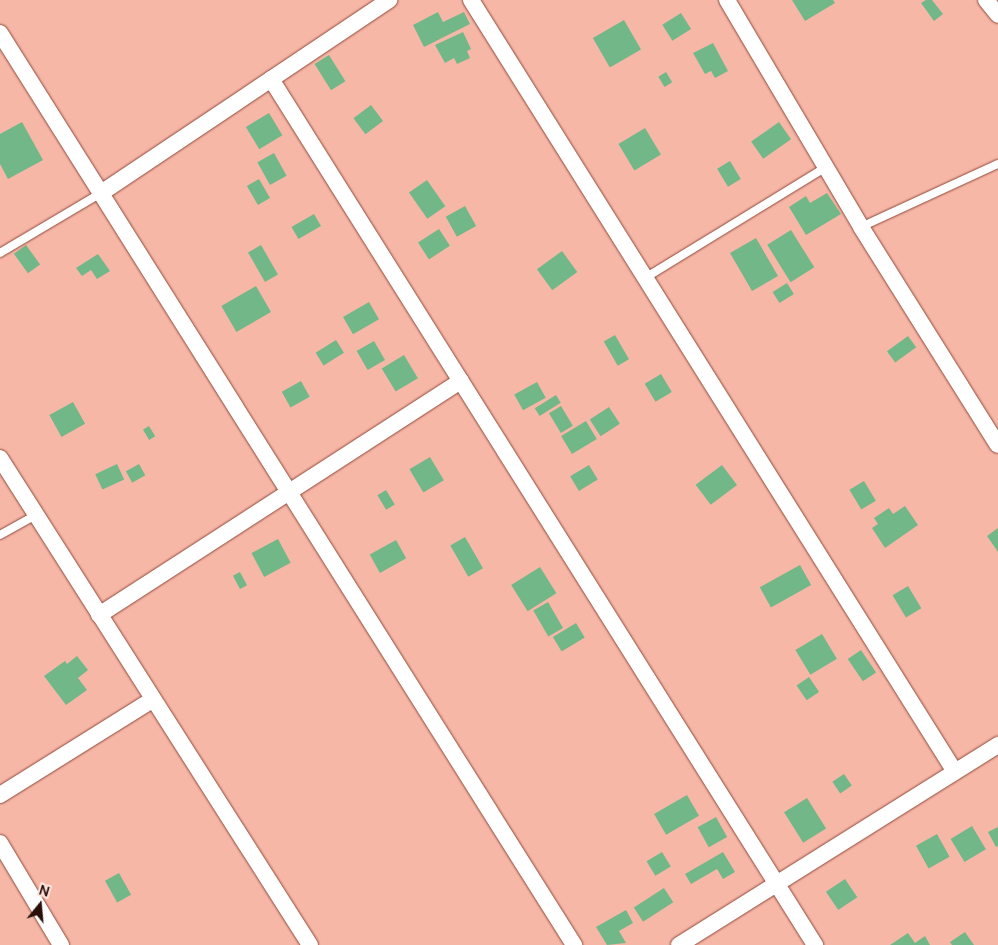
<!DOCTYPE html>
<style>
body{margin:0}
#map{position:relative;width:998px;height:945px;overflow:hidden;background:#f7b7a7;font-family:Manrope,sans-serif}
div>[style]{position:absolute}
.building>*{inset:0;background:#72b788;transform-origin:0 0}
.roads{filter:drop-shadow(0 0 1px #904a3a) drop-shadow(0 0 1px #904a3a)}
.service>*{height:8px;margin:-4px;padding:0 4px;transform-origin:4px;border-radius:4px;background:#fff}
.minor>*{height:16px;margin:-8px;padding:0 8px;transform-origin:8px;border-radius:8px;background:#fff}
span{translate:-50% -50%;white-space:nowrap;text-align:center;line-height:1.15;-webkit-text-stroke:4px #fce3dd;paint-order:stroke}
.north{position:absolute;left:15px;top:880px;width:50px;height:50px;-webkit-text-stroke:4px #fce3dd;paint-order:stroke;rotate:17deg;font-size:14px;font-weight:700;line-height:20px;text-align:center;color:#2a0e08}
.north::after{content:'';display:block;margin:auto;width:18px;height:22px;background:#2a0e08;clip-path:polygon(50% 0,100% 100%,50% 72%,0 100%)}
</style>
<div id="map">
<div class="building">
<div style="clip-path:polygon(792px 0,833px 0,835px 3px,805px 21px)"></div>
<div style="clip-path:polygon(926px 0,932px 0,943px 14px,934px 21px,921px 3px)"></div>
<div style="clip-path:polygon(438px 12px,443px 22px,464px 12px,470px 24px,424px 47px,413px 25px)"></div>
<div style="left:681px;top:13px;width:19px;height:22px;rotate:58deg"></div>
<div style="left:624px;top:20px;width:34px;height:36px;rotate:60deg"></div>
<div style="clip-path:polygon(463px 32px,471px 49px,467px 51px,470px 58px,457px 64px,454px 58px,445px 63px,435px 45px)"></div>
<div style="clip-path:polygon(713px 43px,728px 71px,715px 78px,711px 71px,705px 74px,693px 53px)"></div>
<div style="left:329px;top:55px;width:31px;height:17px;rotate:58deg"></div>
<div style="left:666px;top:72px;width:12px;height:9px;rotate:59deg"></div>
<div style="left:371px;top:105px;width:20px;height:22px;rotate:53deg"></div>
<div style="left:269px;top:113px;width:26px;height:27px;rotate:59deg"></div>
<div style="clip-path:polygon(22px 122px,43px 160px,8px 179px,0 164px,0 134px)"></div>
<div style="left:779px;top:122px;width:21px;height:34px;rotate:55deg"></div>
<div style="left:645px;top:128px;width:31px;height:31px;rotate:59deg"></div>
<div style="left:274px;top:153px;width:26px;height:19px;rotate:61deg"></div>
<div style="left:730px;top:161px;width:21px;height:15px;rotate:59deg"></div>
<div style="left:259px;top:179px;width:22px;height:14px;rotate:60deg"></div>
<div style="left:427px;top:180px;width:32px;height:22px;rotate:55deg"></div>
<div style="clip-path:polygon(827px 193px,841px 214px,806px 235px,789px 207px,806px 196px,810px 203px)"></div>
<div style="left:465px;top:206px;width:23px;height:22px;rotate:61deg"></div>
<div style="left:314px;top:214px;width:14px;height:26px;rotate:60deg"></div>
<div style="left:439px;top:229px;width:20px;height:25px;rotate:57deg"></div>
<div style="left:791px;top:230px;width:44px;height:28px;rotate:58deg"></div>
<div style="left:756px;top:238px;width:44px;height:30px;rotate:60deg"></div>
<div style="left:26px;top:245px;width:24px;height:15px;rotate:54deg"></div>
<div style="left:261px;top:245px;width:34px;height:15px;rotate:60deg"></div>
<div style="left:562px;top:251px;width:26px;height:31px;rotate:54deg"></div>
<div style="clip-path:polygon(98px 254px,110px 271px,97px 279px,91px 270px,82px 276px,76px 268px)"></div>
<div style="left:787px;top:283px;width:13px;height:17px;rotate:58deg"></div>
<div style="left:256px;top:286px;width:30px;height:40px;rotate:60deg"></div>
<div style="left:369px;top:302px;width:20px;height:30px;rotate:60deg"></div>
<div style="left:615px;top:335px;width:28px;height:13px;rotate:60deg"></div>
<div style="left:908px;top:336px;width:14px;height:26px;rotate:54deg"></div>
<div style="left:336px;top:340px;width:15px;height:24px;rotate:58deg"></div>
<div style="left:374px;top:341px;width:22px;height:20px;rotate:60deg"></div>
<div style="left:404px;top:355px;width:27px;height:26px;rotate:59deg"></div>
<div style="left:661px;top:374px;width:21px;height:19px;rotate:59deg"></div>
<div style="left:301px;top:381px;width:18px;height:22px;rotate:61deg"></div>
<div style="left:537px;top:382px;width:18px;height:26px;rotate:61deg"></div>
<div style="left:556px;top:395px;width:9px;height:25px;rotate:58deg"></div>
<div style="left:73px;top:402px;width:25px;height:27px;rotate:61deg"></div>
<div style="left:561px;top:406px;width:23px;height:14px;rotate:59deg"></div>
<div style="left:609px;top:407px;width:20px;height:23px;rotate:57deg"></div>
<div style="left:586px;top:421px;width:21px;height:29px;rotate:59deg"></div>
<div style="left:149px;top:426px;width:12px;height:7px;rotate:59deg"></div>
<div style="left:430px;top:457px;width:27px;height:24px;rotate:59deg"></div>
<div style="left:117px;top:464px;width:17px;height:24px;rotate:65deg"></div>
<div style="left:139px;top:464px;width:13px;height:15px;rotate:61deg"></div>
<div style="left:589px;top:465px;width:17px;height:22px;rotate:59deg"></div>
<div style="left:722px;top:465px;width:25px;height:33px;rotate:53deg"></div>
<div style="left:864px;top:481px;width:23px;height:17px;rotate:59deg"></div>
<div style="left:386px;top:490px;width:17px;height:10px;rotate:59deg"></div>
<div style="clip-path:polygon(905px 506px,918px 525px,885px 548px,872px 528px,878px 524px,874px 518px,889px 508px,893px 514px)"></div>
<div style="clip-path:polygon(998px 528px,998px 552px,987px 536px)"></div>
<div style="left:465px;top:537px;width:36px;height:17px;rotate:60deg"></div>
<div style="left:278px;top:539px;width:27px;height:30px;rotate:62deg"></div>
<div style="left:396px;top:540px;width:21px;height:30px;rotate:61deg"></div>
<div style="left:800px;top:565px;width:23px;height:46px;rotate:61deg"></div>
<div style="left:540px;top:567px;width:31px;height:34px;rotate:58deg"></div>
<div style="left:240px;top:572px;width:15px;height:8px;rotate:62deg"></div>
<div style="left:908px;top:586px;width:26px;height:18px;rotate:59deg"></div>
<div style="left:548px;top:602px;width:30px;height:17px;rotate:60deg"></div>
<div style="left:576px;top:623px;width:17px;height:27px;rotate:59deg"></div>
<div style="left:822px;top:634px;width:29px;height:31px;rotate:59deg"></div>
<div style="left:861px;top:650px;width:27px;height:16px;rotate:56deg"></div>
<div style="clip-path:polygon(77px 656px,88px 670px,78px 678px,87px 690px,66px 705px,44px 676px,65px 661px,67px 664px)"></div>
<div style="left:809px;top:677px;width:18px;height:15px;rotate:56deg"></div>
<div style="left:844px;top:774px;width:14px;height:14px;rotate:56deg"></div>
<div style="left:687px;top:795px;width:24px;height:38px;rotate:60deg"></div>
<div style="left:807px;top:798px;width:36px;height:27px;rotate:58deg"></div>
<div style="left:716px;top:817px;width:23px;height:21px;rotate:61deg"></div>
<div style="left:972px;top:826px;width:27px;height:25px;rotate:59deg"></div>
<div style="clip-path:polygon(998px 827px,998px 846px,996px 847px,988px 832px)"></div>
<div style="left:937px;top:834px;width:26px;height:24px;rotate:61deg"></div>
<div style="left:662px;top:852px;width:17px;height:18px;rotate:59deg"></div>
<div style="clip-path:polygon(723px 852px,735px 872px,723px 879px,717px 869px,691px 884px,685px 874px)"></div>
<div style="left:119px;top:873px;width:25px;height:16px;rotate:61deg"></div>
<div style="left:845px;top:879px;width:22px;height:23px;rotate:56deg"></div>
<div style="left:664px;top:888px;width:17px;height:36px;rotate:57deg"></div>
<div style="clip-path:polygon(626px 910px,633px 923px,619px 931px,626px 943px,607px 945px,596px 927px)"></div>
<div style="clip-path:polygon(965px 932px,974px 945px,952px 945px,950px 942px)"></div>
<div style="clip-path:polygon(908px 933px,915px 943px,925px 936px,930px 945px,890px 945px)"></div>
</div>
<div class="roads">
<div class="service">
<div style="left:861px;top:227px;width:151px;rotate:-24.7deg"></div>
<div style="left:0;top:253px;width:117px;rotate:-30.7deg"></div>
<div style="left:645px;top:278px;width:212px;rotate:-31.5deg"></div>
<div style="left:0;top:535px;width:41px;rotate:-29.1deg"></div>
</div>
<div class="minor">
<div style="left:471px;top:0;width:911px;rotate:57.91deg"></div>
<div style="left:727px;top:0;width:264px;rotate:59.4deg"></div>
<div style="left:861px;top:227px;width:257px;rotate:57.9deg"></div>
<div style="left:986px;top:0;width:19px;rotate:51deg"></div>
<div style="left:0;top:33px;width:1078px;rotate:57.81deg"></div>
<div style="left:271px;top:79px;width:1023px;rotate:57.86deg"></div>
<div style="left:101px;top:193px;width:347px;rotate:-33.8deg"></div>
<div style="left:0;top:458px;width:577px;rotate:57.52deg"></div>
<div style="left:99px;top:615px;width:431px;rotate:-32.9deg"></div>
<div style="left:0;top:795px;width:179px;rotate:-32deg"></div>
<div style="left:0;top:843px;width:119px;rotate:59.1deg"></div>
<div style="left:679px;top:945px;width:377px;rotate:-32.1deg"></div>
</div>
</div>
<div class="north">N</div>
</div>
